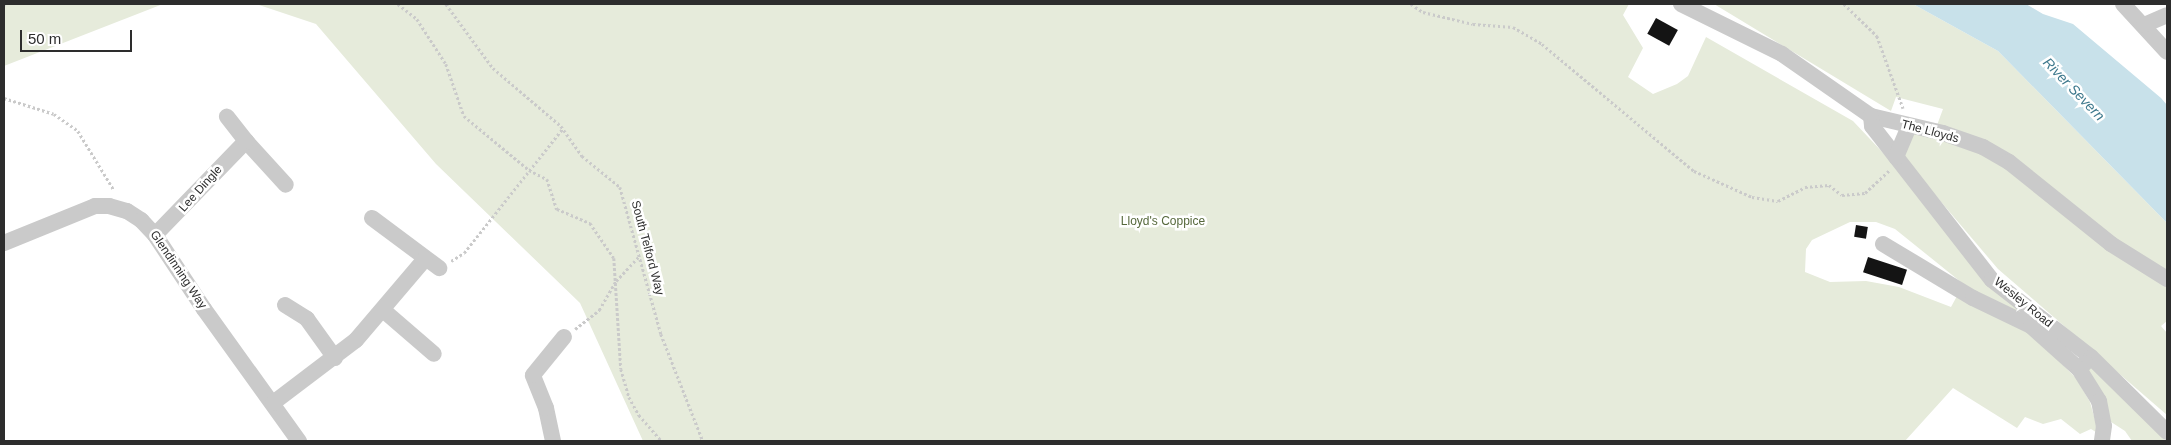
<!DOCTYPE html>
<style>
body{margin:0}
#map{position:relative;width:2171px;height:445px;overflow:hidden;background:#fff;font-family:Helvetica,sans-serif}
div>[style]{position:absolute}
.green>*{inset:0;background:#e6ebdb}
.water>*{inset:0;background:#c8e1ea}
.building>*{inset:0;background:#141414;transform-origin:0 0}
.path>*{height:2.5px;margin-top:-1.25px;transform-origin:0;background:repeating-linear-gradient(90deg,#cacaca 0 2.5px,transparent 0 5px)}
.minor>*{height:16px;margin:-8px;padding:0 8px;transform-origin:8px;border-radius:8px;background:#cacaca}
span{translate:-50% -50%;white-space:nowrap;text-align:center;line-height:1.15;-webkit-text-stroke:5px #fff;paint-order:stroke}
.street-label{font-size:12px;color:#2d2d2d}
.park-label{font-size:12px;color:#56683c}
.water-label{font-size:14px;color:#3e798d;font-style:italic}
.frame{position:absolute;inset:0;border:5px solid #2d2d2d;pointer-events:none}
.scale{position:absolute;left:20px;top:30px;width:112px;height:22px;box-sizing:border-box;border:2px solid #2d2d2d;border-top:0;padding-left:6px;font-size:15px;line-height:18px;white-space:nowrap;color:#2d2d2d;-webkit-text-stroke:4px #fff;paint-order:stroke}
</style>
<div id="map">
<div class="green">
<div style="clip-path:polygon(4px 4px,163px 4px,4px 66px)"></div>
<div style="clip-path:polygon(227px 4px,1629px 4px,1623px 15px,1643px 48px,1628px 77px,1653px 94px,1677px 84px,1688px 76px,1706px 37px,1853px 121px,2051px 331px,1982px 299px,1895px 229px,1876px 222px,1850px 222px,1812px 240px,1806px 249px,1805px 272px,1830px 282px,1866px 281px,1899px 287px,1951px 307px,1957px 296px,2029px 331px,2076px 378px,2090px 402px,2099px 434px,2091px 429px,2080px 434px,2061px 419px,2043px 424px,2025px 417px,2017px 428px,1953px 388px,1905px 441px,643px 441px,580px 303px,436px 164px,316px 24px,259px 5px)"></div>
<div style="clip-path:polygon(1714px 4px,1913px 4px,1998px 51px,2167px 223px,2167px 321px,2161px 326px,2167px 333px,2167px 415px,1998px 269px,1903px 157px,1913px 133px,1933px 136px,1943px 109px,1896px 97px,1891px 111px)"></div>
<div style="clip-path:polygon(2090px 363px,2150px 419px,2165px 441px,2132px 441px,2125px 431px,2108px 420px,2084px 370px)"></div>
</div>
<div class="water">
<div style="clip-path:polygon(1913px 4px,2026px 4px,2043px 14px,2073px 24px,2161px 98px,2167px 105px,2167px 223px,1998px 51px)"></div>
</div>
<div class="building">
<div style="left:1656px;top:18px;width:25px;height:18px;rotate:29deg"></div>
<div style="left:1856px;top:225px;width:12px;height:12px;rotate:9deg"></div>
<div style="left:1868px;top:257px;width:41px;height:16px;rotate:18deg"></div>
</div>
<div class="path">
<div style="left:398px;top:4px;width:24px;rotate:38deg"></div>
<div style="left:417px;top:19px;width:54px;rotate:57.2deg"></div>
<div style="left:446px;top:64px;width:55px;rotate:70.9deg"></div>
<div style="left:464px;top:116px;width:85px;rotate:39.7deg"></div>
<div style="left:529px;top:170px;width:20px;rotate:27deg"></div>
<div style="left:547px;top:179px;width:32px;rotate:72deg"></div>
<div style="left:557px;top:209px;width:36px;rotate:23deg"></div>
<div style="left:590px;top:223px;width:42px;rotate:55.6deg"></div>
<div style="left:614px;top:258px;width:111px;rotate:86.4deg"></div>
<div style="left:621px;top:369px;width:29px;rotate:74deg"></div>
<div style="left:629px;top:397px;width:21px;rotate:61deg"></div>
<div style="left:639px;top:415px;width:35px;rotate:49deg"></div>
<div style="left:446px;top:4px;width:79px;rotate:53.7deg"></div>
<div style="left:493px;top:68px;width:89px;rotate:40.5deg"></div>
<div style="left:561px;top:126px;width:37px;rotate:55deg"></div>
<div style="left:582px;top:156px;width:49px;rotate:39.2deg"></div>
<div style="left:620px;top:187px;width:153px;rotate:74.4deg"></div>
<div style="left:661px;top:334px;width:115px;rotate:68.6deg"></div>
<div style="left:1411px;top:4px;width:14px;rotate:34deg"></div>
<div style="left:1423px;top:12px;width:51px;rotate:13.5deg"></div>
<div style="left:1473px;top:24px;width:40px;rotate:4.3deg"></div>
<div style="left:1513px;top:27px;width:34px;rotate:30deg"></div>
<div style="left:1542px;top:44px;width:198px;rotate:39.9deg"></div>
<div style="left:1694px;top:171px;width:64px;rotate:24.1deg"></div>
<div style="left:1752px;top:197px;width:26px;rotate:9deg"></div>
<div style="left:1778px;top:201px;width:30px;rotate:-27deg"></div>
<div style="left:1805px;top:187px;width:24px;rotate:-5deg"></div>
<div style="left:1829px;top:185px;width:16px;rotate:38deg"></div>
<div style="left:1842px;top:195px;width:23px;rotate:-5deg"></div>
<div style="left:1865px;top:193px;width:33px;rotate:-43deg"></div>
<div style="left:1844px;top:4px;width:46px;rotate:44.1deg"></div>
<div style="left:1877px;top:36px;width:77px;rotate:70.1deg"></div>
<div style="left:4px;top:5px;width:1px;rotate:-45deg"></div>
<div style="left:4px;top:98px;width:52px;rotate:17.7deg"></div>
<div style="left:54px;top:114px;width:29px;rotate:35deg"></div>
<div style="left:78px;top:131px;width:69px;rotate:58.6deg"></div>
<div style="left:451px;top:261px;width:15px;rotate:-32deg"></div>
<div style="left:464px;top:253px;width:159px;rotate:-51.6deg"></div>
<div style="left:575px;top:329px;width:31px;rotate:-38deg"></div>
<div style="left:599px;top:310px;width:34px;rotate:-60deg"></div>
<div style="left:616px;top:281px;width:35px;rotate:-47deg"></div>
</div>
<div class="minor">
<div style="left:1681px;top:4px;width:113px;rotate:26.3deg"></div>
<div style="left:1782px;top:54px;width:108px;rotate:34.9deg"></div>
<div style="left:1871px;top:116px;width:74px;rotate:13.3deg"></div>
<div style="left:1943px;top:133px;width:42px;rotate:19.3deg"></div>
<div style="left:1983px;top:147px;width:30px;rotate:30deg"></div>
<div style="left:2009px;top:162px;width:131px;rotate:38.8deg"></div>
<div style="left:2111px;top:244px;width:66px;rotate:32deg"></div>
<div style="left:2123px;top:4px;width:65px;rotate:47.5deg"></div>
<div style="left:2144px;top:25px;width:25px;rotate:-23deg"></div>
<div style="left:1871px;top:116px;width:10px;rotate:84deg"></div>
<div style="left:1872px;top:126px;width:195px;rotate:52.1deg"></div>
<div style="left:1992px;top:280px;width:125px;rotate:37.9deg"></div>
<div style="left:2091px;top:357px;width:107px;rotate:44.6deg"></div>
<div style="left:246px;top:141px;width:59px;rotate:47.7deg"></div>
<div style="left:1896px;top:157px;width:34px;rotate:-67deg"></div>
<div style="left:372px;top:218px;width:84px;rotate:36.7deg"></div>
<div style="left:155px;top:235px;width:131px;rotate:-45.9deg"></div>
<div style="left:246px;top:141px;width:31px;rotate:-128deg"></div>
<div style="left:4px;top:243px;width:98px;rotate:-22.1deg"></div>
<div style="left:95px;top:206px;width:14px"></div>
<div style="left:109px;top:206px;width:19px;rotate:16deg"></div>
<div style="left:127px;top:211px;width:17px;rotate:33deg"></div>
<div style="left:141px;top:220px;width:21px;rotate:47deg"></div>
<div style="left:155px;top:235px;width:89px;rotate:56.5deg"></div>
<div style="left:204px;top:309px;width:163px;rotate:54.3deg"></div>
<div style="left:1883px;top:244px;width:105px;rotate:31deg"></div>
<div style="left:1973px;top:298px;width:64px;rotate:25.8deg"></div>
<div style="left:2031px;top:326px;width:64px;rotate:41.9deg"></div>
<div style="left:285px;top:305px;width:26px;rotate:32deg"></div>
<div style="left:307px;top:319px;width:48px;rotate:54.3deg"></div>
<div style="left:383px;top:310px;width:67px;rotate:40.8deg"></div>
<div style="left:2085px;top:363px;width:8px;rotate:135deg"></div>
<div style="left:2079px;top:369px;width:38px;rotate:58deg"></div>
<div style="left:2099px;top:401px;width:25px;rotate:79deg"></div>
<div style="left:2104px;top:426px;width:15px;rotate:98deg"></div>
<div style="left:273px;top:403px;width:104px;rotate:-37.2deg"></div>
<div style="left:356px;top:340px;width:106px;rotate:-49.6deg"></div>
<div style="left:553px;top:441px;width:34px;rotate:-102deg"></div>
<div style="left:546px;top:408px;width:35px;rotate:-112deg"></div>
<div style="left:533px;top:375px;width:49px;rotate:-50.8deg"></div>
</div>
<div class="street-label">
<span style="left:1930px;top:132px;rotate:15deg">The Lloyds</span>
<span style="left:201px;top:189px;rotate:-48deg">Lee Dingle</span>
<span style="left:647px;top:248px;rotate:75deg">South Telford Way</span>
<span style="left:178px;top:270px;rotate:56deg">Glendinning Way</span>
<span style="left:2023px;top:303px;rotate:39deg">Wesley Road</span>
</div>
<div class="park-label">
<span style="left:1163px;top:222px">Lloyd's Coppice</span>
</div>
<div class="water-label">
<span style="left:2074px;top:89px;rotate:46deg">River Severn</span>
</div>
<div class="frame"></div>
<div class="scale">50 m</div>
</div>
